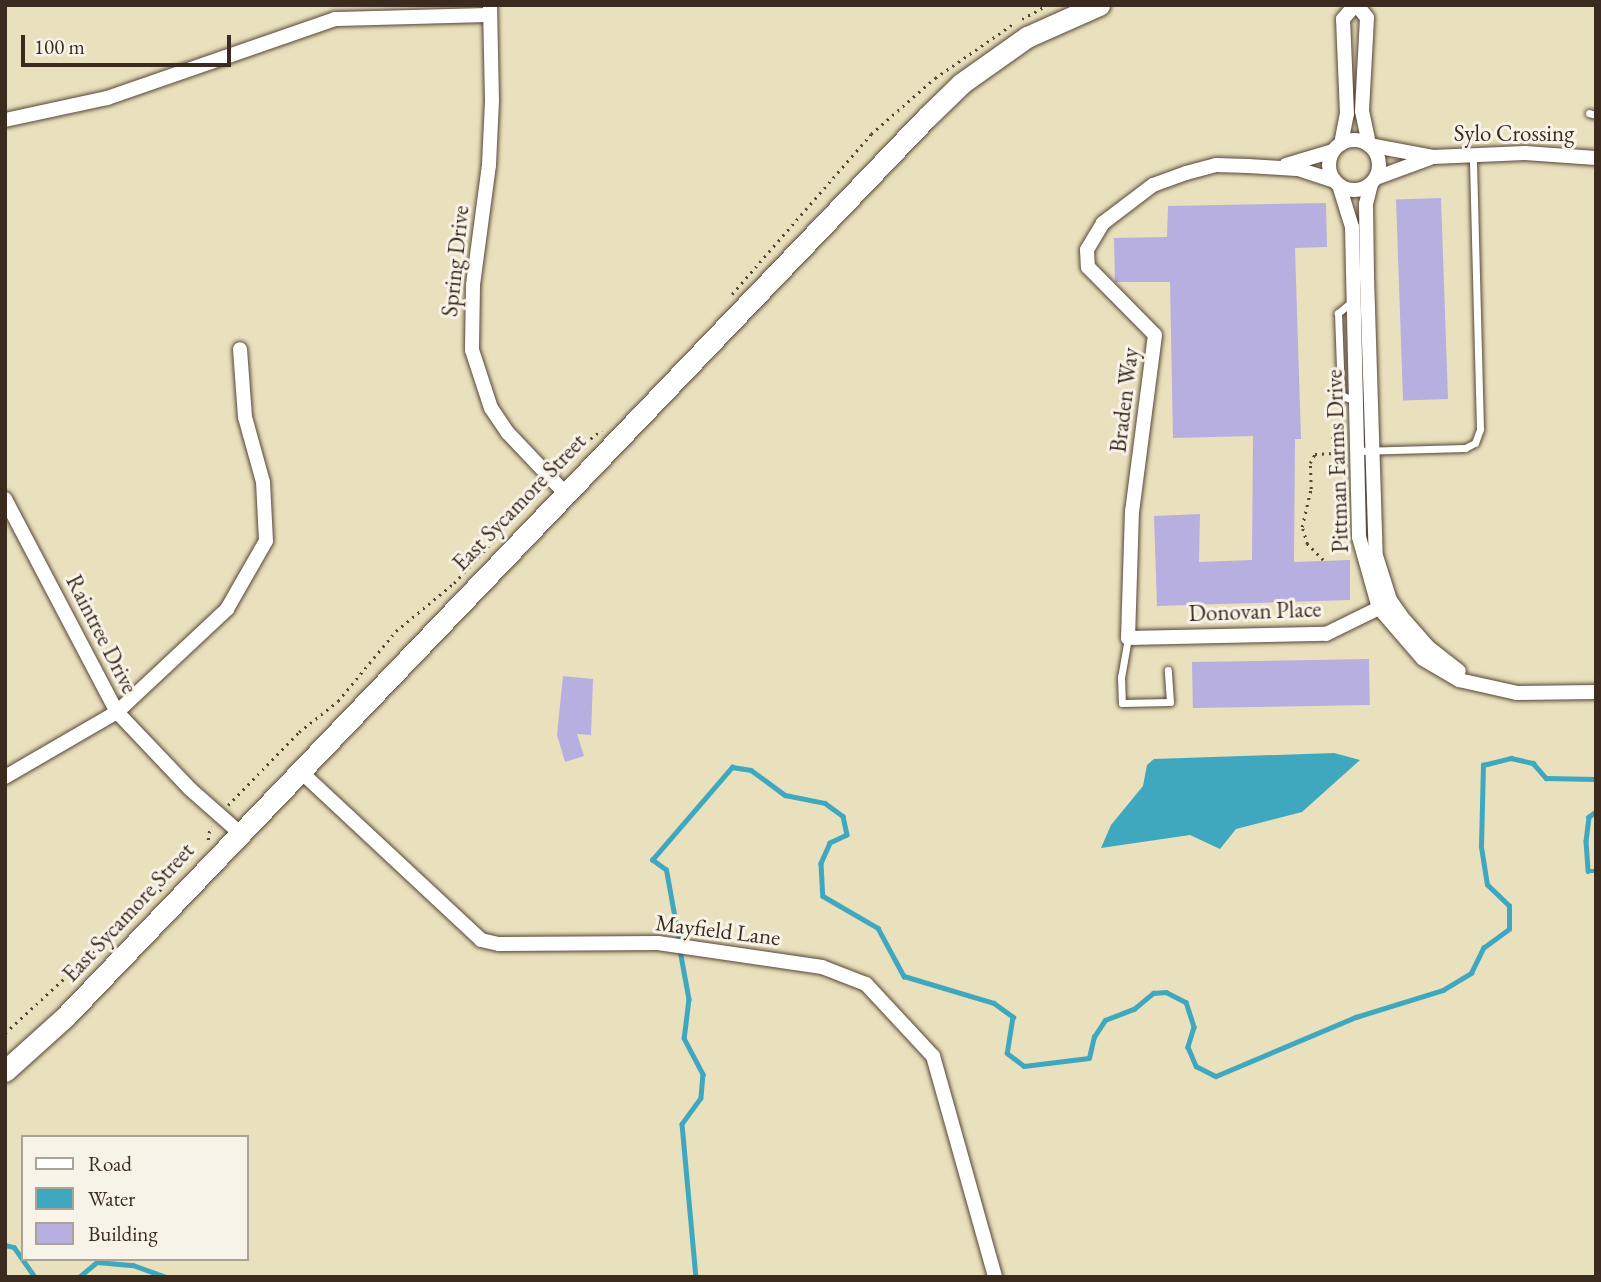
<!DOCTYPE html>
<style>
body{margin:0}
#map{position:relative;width:1601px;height:1282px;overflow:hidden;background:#e9e0bd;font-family:"EB Garamond",serif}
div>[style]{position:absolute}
.water>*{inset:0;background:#3fa8bf}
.stream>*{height:4.5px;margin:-2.25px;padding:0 2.25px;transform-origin:2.25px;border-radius:2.25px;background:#3fa8bf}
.building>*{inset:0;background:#b6afdf;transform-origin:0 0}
.path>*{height:2.5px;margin-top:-1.25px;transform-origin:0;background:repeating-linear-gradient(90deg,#554536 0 2px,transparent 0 7px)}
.roads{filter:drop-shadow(0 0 2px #554536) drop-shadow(0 0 2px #554536)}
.service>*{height:7px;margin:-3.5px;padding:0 3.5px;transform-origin:3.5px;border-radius:3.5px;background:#fff}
.minor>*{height:14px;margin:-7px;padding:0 7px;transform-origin:7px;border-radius:7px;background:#fff}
.minor>.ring{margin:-7px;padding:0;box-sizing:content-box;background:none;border:14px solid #fff;border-radius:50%}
.secondary>*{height:21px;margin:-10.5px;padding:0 10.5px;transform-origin:10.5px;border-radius:10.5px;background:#fff}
span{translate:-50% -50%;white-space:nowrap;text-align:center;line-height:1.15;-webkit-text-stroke:6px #f7f3e8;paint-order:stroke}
.street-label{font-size:23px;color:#3b2a1e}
.frame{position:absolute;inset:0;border:7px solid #3b2a1e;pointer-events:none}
.legend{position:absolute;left:21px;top:1135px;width:228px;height:126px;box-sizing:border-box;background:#f7f3e8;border:2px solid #aca397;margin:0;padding:9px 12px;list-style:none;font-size:21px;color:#3b2a1e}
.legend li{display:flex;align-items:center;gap:14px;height:35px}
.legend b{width:35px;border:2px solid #aca397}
.scale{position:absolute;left:21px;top:35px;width:210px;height:32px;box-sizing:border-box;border:4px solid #3b2a1e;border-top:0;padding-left:9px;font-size:21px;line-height:24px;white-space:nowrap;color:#3b2a1e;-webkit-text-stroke:5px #f7f3e8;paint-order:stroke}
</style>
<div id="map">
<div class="water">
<div style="clip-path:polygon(1334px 753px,1360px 760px,1302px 812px,1236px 829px,1220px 849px,1190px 835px,1101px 848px,1111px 825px,1143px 786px,1147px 765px,1154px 759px)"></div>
</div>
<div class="stream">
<div style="left:1596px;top:812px;width:9px;rotate:144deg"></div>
<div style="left:1589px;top:817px;width:24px;rotate:97deg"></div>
<div style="left:1586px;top:841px;width:30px;rotate:86deg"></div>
<div style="left:1588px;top:871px;width:8px"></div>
<div style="left:679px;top:942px;width:73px;rotate:-100.2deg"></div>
<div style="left:666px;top:870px;width:17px;rotate:-144deg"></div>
<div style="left:652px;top:860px;width:123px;rotate:-49.3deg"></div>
<div style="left:732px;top:767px;width:19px;rotate:9deg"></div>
<div style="left:751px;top:770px;width:42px;rotate:36.3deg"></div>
<div style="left:785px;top:795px;width:41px;rotate:11.3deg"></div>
<div style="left:825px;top:803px;width:22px;rotate:36deg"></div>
<div style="left:843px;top:816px;width:19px;rotate:78deg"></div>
<div style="left:847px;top:835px;width:19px;rotate:155deg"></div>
<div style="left:830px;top:843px;width:22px;rotate:114deg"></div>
<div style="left:821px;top:863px;width:33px;rotate:87deg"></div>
<div style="left:823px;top:896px;width:64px;rotate:30.2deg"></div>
<div style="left:878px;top:928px;width:55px;rotate:61.6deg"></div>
<div style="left:904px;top:976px;width:94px;rotate:16.7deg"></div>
<div style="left:994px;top:1003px;width:24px;rotate:36deg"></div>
<div style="left:1013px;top:1017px;width:36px;rotate:99deg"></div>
<div style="left:1007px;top:1053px;width:21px;rotate:37deg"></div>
<div style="left:1024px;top:1066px;width:65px;rotate:-7deg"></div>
<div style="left:1089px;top:1058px;width:22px;rotate:-77deg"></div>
<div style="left:1094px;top:1037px;width:20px;rotate:-57deg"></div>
<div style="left:1105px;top:1020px;width:31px;rotate:-21deg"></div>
<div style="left:1134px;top:1009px;width:25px;rotate:-40deg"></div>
<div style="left:1153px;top:993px;width:13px;rotate:-4deg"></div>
<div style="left:1166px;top:992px;width:22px;rotate:27deg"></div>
<div style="left:1186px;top:1002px;width:26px;rotate:72deg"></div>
<div style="left:1194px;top:1027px;width:21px;rotate:107deg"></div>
<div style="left:1188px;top:1047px;width:21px;rotate:67deg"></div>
<div style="left:1196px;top:1066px;width:22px;rotate:27deg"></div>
<div style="left:1216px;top:1076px;width:152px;rotate:-22.9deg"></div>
<div style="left:1356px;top:1017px;width:91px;rotate:-17.2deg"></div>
<div style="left:1443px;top:990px;width:33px;rotate:-31deg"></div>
<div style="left:1471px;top:973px;width:28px;rotate:-64deg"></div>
<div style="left:1483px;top:948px;width:32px;rotate:-36deg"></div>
<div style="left:1509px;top:929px;width:23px;rotate:-90deg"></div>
<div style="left:1509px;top:906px;width:30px;rotate:-136deg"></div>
<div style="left:1487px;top:885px;width:39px;rotate:-99deg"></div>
<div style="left:1481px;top:846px;width:81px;rotate:-88.6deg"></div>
<div style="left:1483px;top:765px;width:29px;rotate:-14deg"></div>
<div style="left:1511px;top:758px;width:23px;rotate:13deg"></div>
<div style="left:1533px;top:763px;width:20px;rotate:49deg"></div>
<div style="left:1546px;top:778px;width:50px;rotate:1.1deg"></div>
<div style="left:680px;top:950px;width:50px;rotate:79.6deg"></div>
<div style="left:689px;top:999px;width:39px;rotate:97deg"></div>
<div style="left:684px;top:1038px;width:41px;rotate:62.2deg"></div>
<div style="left:703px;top:1074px;width:24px;rotate:95deg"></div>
<div style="left:701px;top:1098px;width:32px;rotate:126deg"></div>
<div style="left:682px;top:1124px;width:154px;rotate:84.8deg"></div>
<div style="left:5px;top:1245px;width:9px;rotate:13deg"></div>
<div style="left:14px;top:1247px;width:37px;rotate:55deg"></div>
<div style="left:79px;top:1277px;width:23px;rotate:-40deg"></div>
<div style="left:97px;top:1262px;width:36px;rotate:5deg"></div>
<div style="left:133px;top:1265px;width:35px;rotate:20deg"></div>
</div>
<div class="building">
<div style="left:1441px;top:198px;width:201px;height:45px;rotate:88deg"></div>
<div style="clip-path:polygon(1326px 203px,1327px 247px,1295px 248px,1301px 439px,1295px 439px,1294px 562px,1350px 560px,1350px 600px,1157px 606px,1154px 516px,1200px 514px,1199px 562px,1252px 560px,1253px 436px,1173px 438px,1170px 282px,1115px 282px,1114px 238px,1167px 237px,1168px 206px)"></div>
<div style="left:1369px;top:659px;width:46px;height:177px;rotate:89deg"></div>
<div style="clip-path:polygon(563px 676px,593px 679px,591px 735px,577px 734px,584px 756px,565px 762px,557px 735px)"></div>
</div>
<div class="path">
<div style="left:1022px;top:19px;width:29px;rotate:-29deg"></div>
<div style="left:732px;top:294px;width:212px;rotate:-49deg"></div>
<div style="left:871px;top:134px;width:85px;rotate:-41.2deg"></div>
<div style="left:935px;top:78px;width:95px;rotate:-34.7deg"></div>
<div style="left:557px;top:464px;width:56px;rotate:-37.1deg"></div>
<div style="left:1323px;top:560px;width:23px;rotate:-135deg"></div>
<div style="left:1307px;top:544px;width:18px;rotate:-106deg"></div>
<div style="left:1302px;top:527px;width:39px;rotate:-77deg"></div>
<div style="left:1311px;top:489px;width:26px;rotate:-92deg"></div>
<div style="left:1310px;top:463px;width:10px;rotate:-61deg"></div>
<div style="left:1315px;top:454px;width:18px;rotate:-3deg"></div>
<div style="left:1333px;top:453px;width:17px;rotate:-93deg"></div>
<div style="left:228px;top:805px;width:102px;rotate:-45.8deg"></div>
<div style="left:299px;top:732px;width:50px;rotate:-38.5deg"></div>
<div style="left:338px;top:701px;width:91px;rotate:-50.4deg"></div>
<div style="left:396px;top:631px;width:75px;rotate:-39.6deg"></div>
<div style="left:454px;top:583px;width:60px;rotate:-47deg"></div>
<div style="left:495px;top:539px;width:69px;rotate:-53.8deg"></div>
<div style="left:208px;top:840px;width:14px;rotate:-82deg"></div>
<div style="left:5px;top:1033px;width:214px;rotate:-42.7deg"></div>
</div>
<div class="roads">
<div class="service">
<div style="left:1589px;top:113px;width:7px;rotate:16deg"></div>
<div style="left:1354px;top:300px;width:21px;rotate:141deg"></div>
<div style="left:1338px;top:313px;width:82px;rotate:87.9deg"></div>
<div style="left:1341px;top:395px;width:17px;rotate:24deg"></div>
<div style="left:1358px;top:451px;width:107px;rotate:-1.6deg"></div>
<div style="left:1465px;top:448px;width:11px;rotate:-27deg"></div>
<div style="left:1475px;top:443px;width:15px;rotate:-70deg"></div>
<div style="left:1480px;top:429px;width:274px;rotate:-91.5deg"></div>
<div style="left:1128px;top:638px;width:40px;rotate:100deg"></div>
<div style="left:1121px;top:677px;width:26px;rotate:88deg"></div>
<div style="left:1122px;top:703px;width:48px;rotate:-1.2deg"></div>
<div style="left:1170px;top:702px;width:32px;rotate:-94deg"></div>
</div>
<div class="minor">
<div style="left:490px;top:5px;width:96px;rotate:88.8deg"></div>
<div style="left:492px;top:101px;width:64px;rotate:92.7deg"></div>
<div style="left:489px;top:165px;width:121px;rotate:97.6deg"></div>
<div style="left:473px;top:285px;width:65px;rotate:90.9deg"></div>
<div style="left:472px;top:350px;width:61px;rotate:71.9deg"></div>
<div style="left:491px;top:408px;width:30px;rotate:56deg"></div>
<div style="left:508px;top:433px;width:81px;rotate:46.5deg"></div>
<div style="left:1357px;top:5px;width:16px;rotate:52deg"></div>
<div style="left:1367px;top:18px;width:93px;rotate:93.1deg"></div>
<div style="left:1362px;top:111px;width:35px;rotate:78deg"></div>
<div style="left:1369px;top:145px;width:65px;rotate:10.6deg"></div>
<div style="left:1433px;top:157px;width:92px;rotate:-2.5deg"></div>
<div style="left:1525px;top:153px;width:71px;rotate:4deg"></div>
<div style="left:5px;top:120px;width:104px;rotate:-12.2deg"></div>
<div style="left:107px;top:98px;width:241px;rotate:-19.1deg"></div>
<div style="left:335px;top:19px;width:155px;rotate:-1.5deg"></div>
<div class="ring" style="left:1329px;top:140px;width:36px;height:36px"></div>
<div style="left:1341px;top:144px;width:31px;rotate:-79deg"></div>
<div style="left:1347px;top:114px;width:95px;rotate:-92.4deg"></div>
<div style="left:1343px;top:19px;width:18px;rotate:-49deg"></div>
<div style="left:1286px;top:165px;width:49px;rotate:-16.6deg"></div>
<div style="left:1376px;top:178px;width:58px;rotate:-20.3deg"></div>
<div style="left:1335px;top:181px;width:40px;rotate:-162deg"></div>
<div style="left:1297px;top:169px;width:49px;rotate:-176.5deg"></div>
<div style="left:1248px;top:166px;width:32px;rotate:-178deg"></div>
<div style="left:1216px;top:165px;width:31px;rotate:165deg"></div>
<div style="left:1186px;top:173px;width:35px;rotate:160deg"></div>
<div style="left:1153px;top:185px;width:63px;rotate:142.8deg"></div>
<div style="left:1103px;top:223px;width:31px;rotate:121deg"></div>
<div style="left:1087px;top:250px;width:17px;rotate:87deg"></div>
<div style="left:1088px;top:267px;width:95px;rotate:45.4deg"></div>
<div style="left:1155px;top:335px;width:177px;rotate:97.4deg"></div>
<div style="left:1132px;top:511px;width:127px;rotate:91.8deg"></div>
<div style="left:1128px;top:638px;width:198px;rotate:-1.2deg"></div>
<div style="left:1326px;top:634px;width:59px;rotate:-26.1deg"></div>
<div style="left:1371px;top:184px;width:21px;rotate:104deg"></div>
<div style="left:1366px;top:204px;width:73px;rotate:89.2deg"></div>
<div style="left:1367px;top:277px;width:279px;rotate:88.2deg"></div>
<div style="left:1376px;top:556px;width:46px;rotate:72.3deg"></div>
<div style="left:1390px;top:600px;width:19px;rotate:55deg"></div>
<div style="left:1401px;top:616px;width:41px;rotate:48.9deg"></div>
<div style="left:1428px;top:647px;width:39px;rotate:38deg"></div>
<div style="left:1339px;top:185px;width:44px;rotate:72.8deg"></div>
<div style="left:1352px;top:227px;width:310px;rotate:88.7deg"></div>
<div style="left:1359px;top:537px;width:74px;rotate:74.3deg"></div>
<div style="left:1379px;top:608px;width:67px;rotate:49.2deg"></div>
<div style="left:1423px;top:659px;width:42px;rotate:30.3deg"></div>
<div style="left:1459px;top:680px;width:59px;rotate:12.6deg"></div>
<div style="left:1517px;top:693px;width:79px;rotate:-0.7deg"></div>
<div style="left:5px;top:499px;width:241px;rotate:62.3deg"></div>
<div style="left:117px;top:712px;width:106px;rotate:46.5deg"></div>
<div style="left:190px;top:789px;width:65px;rotate:41.3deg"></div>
<div style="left:299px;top:770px;width:249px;rotate:43deg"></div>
<div style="left:481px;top:940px;width:18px;rotate:13deg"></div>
<div style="left:499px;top:944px;width:159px;rotate:-0.4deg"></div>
<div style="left:658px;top:943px;width:166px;rotate:8.3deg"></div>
<div style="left:822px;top:967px;width:47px;rotate:21.1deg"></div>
<div style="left:866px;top:984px;width:98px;rotate:47.1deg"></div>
<div style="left:933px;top:1056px;width:230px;rotate:74.3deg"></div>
<div style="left:5px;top:777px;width:129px;rotate:-30.1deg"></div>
<div style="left:117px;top:712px;width:151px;rotate:-43.1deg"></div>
<div style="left:227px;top:609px;width:78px;rotate:-60.2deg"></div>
<div style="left:266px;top:541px;width:59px;rotate:-92.9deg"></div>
<div style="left:263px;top:482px;width:67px;rotate:-105.5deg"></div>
<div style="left:245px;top:417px;width:68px;rotate:-94.2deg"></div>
</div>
<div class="secondary">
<div style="left:5px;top:1071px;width:81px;rotate:-42deg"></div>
<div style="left:65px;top:1017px;width:1245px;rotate:-46.24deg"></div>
<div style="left:926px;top:118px;width:50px;rotate:-44.2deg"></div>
<div style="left:962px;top:83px;width:80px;rotate:-35.3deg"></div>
<div style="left:1027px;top:37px;width:79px;rotate:-24deg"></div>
</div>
</div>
<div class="street-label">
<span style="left:1514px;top:133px">Sylo Crossing</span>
<span style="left:455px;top:261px;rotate:-84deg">Spring Drive</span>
<span style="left:1124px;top:400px;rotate:-83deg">Braden Way</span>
<span style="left:1337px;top:461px;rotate:-92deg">Pittman Farms Drive</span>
<span style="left:519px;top:502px;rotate:-46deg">East Sycamore Street</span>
<span style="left:1255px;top:611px;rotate:-2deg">Donovan Place</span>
<span style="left:102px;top:634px;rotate:63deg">Raintree Drive</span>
<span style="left:128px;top:912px;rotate:-47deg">East Sycamore Street</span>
<span style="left:718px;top:930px;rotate:7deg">Mayfield Lane</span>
</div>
<div class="frame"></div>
<ul class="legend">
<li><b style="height:9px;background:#fff"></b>Road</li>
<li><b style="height:19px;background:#3fa8bf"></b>Water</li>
<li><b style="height:19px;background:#b6afdf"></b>Building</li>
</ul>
<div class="scale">100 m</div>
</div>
